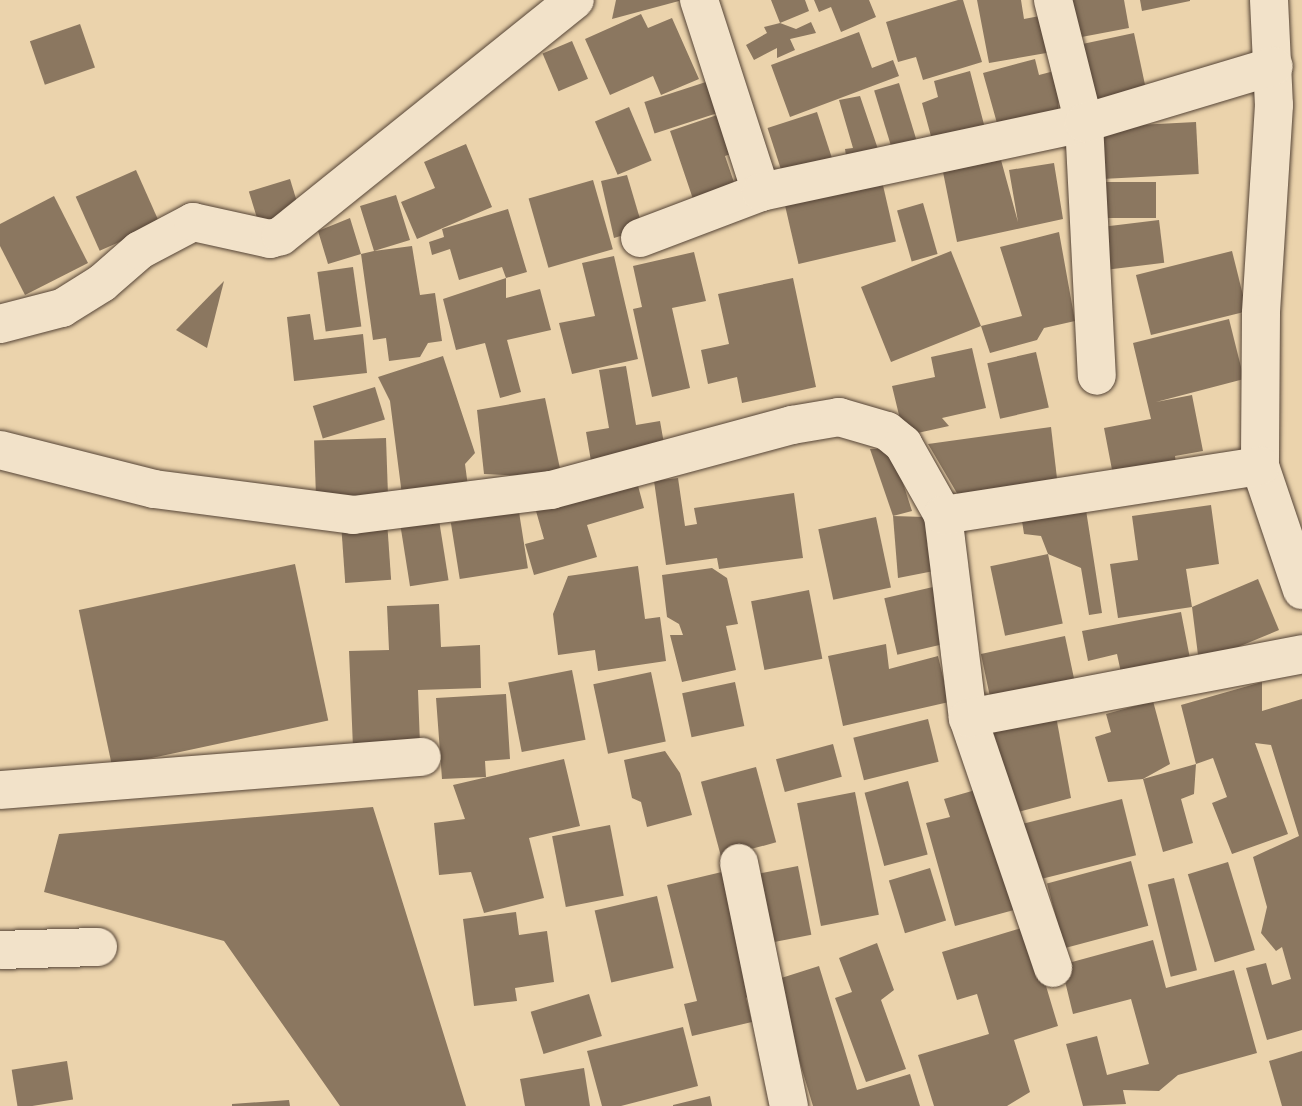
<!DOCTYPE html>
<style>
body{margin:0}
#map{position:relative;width:1302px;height:1106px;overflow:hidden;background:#ebd3ac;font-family:"Libre Bodoni",serif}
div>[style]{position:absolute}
.building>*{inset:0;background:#8b7760;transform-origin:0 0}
.roads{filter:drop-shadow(0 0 2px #554436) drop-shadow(0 0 2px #554436)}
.street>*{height:38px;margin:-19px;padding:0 19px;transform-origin:19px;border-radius:19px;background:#f2e2c9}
span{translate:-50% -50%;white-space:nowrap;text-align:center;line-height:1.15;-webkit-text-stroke:5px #f2e2c9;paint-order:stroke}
</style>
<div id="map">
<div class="building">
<div style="clip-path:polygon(616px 0,679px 0,679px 1px,612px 19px)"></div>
<div style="clip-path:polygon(771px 0,805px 0,809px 11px,780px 23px,796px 29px,811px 22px,816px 33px,790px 39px,795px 50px,777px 58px,777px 48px,754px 60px,746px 45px,767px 33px,764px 27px,780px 23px)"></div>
<div style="clip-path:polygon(814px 0,869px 0,876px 17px,841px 32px,831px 7px,819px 12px)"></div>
<div style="clip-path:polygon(958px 0,963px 0,982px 62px,923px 80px,916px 57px,898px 62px,886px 22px)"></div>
<div style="clip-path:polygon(977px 0,1021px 0,1024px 19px,1045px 15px,1052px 52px,989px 63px)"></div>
<div style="clip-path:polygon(1063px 0,1124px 0,1129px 28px,1071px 39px)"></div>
<div style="clip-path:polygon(1140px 0,1190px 0,1190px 1px,1142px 11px)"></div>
<div style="clip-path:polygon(641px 14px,648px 28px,672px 18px,699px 79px,661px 95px,653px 76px,610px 95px,585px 39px)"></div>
<div style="left:80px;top:24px;width:46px;height:53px;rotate:71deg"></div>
<div style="clip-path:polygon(859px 32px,872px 68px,893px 60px,899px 76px,790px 117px,771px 65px)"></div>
<div style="left:1134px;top:33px;width:64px;height:55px;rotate:78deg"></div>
<div style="left:572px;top:41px;width:41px;height:32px;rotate:67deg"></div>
<div style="clip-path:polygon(1035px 59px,1039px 75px,1062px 69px,1057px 119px,1000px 134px,983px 73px)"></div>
<div style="clip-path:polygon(970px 71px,987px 136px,935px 151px,922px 103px,938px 97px,934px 81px)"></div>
<div style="left:709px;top:81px;width:33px;height:68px;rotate:72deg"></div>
<div style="left:899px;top:83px;width:67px;height:26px;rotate:73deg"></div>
<div style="clip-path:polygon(860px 96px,881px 158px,848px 169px,845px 149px,853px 148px,839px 100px)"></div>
<div style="left:629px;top:107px;width:58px;height:37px;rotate:67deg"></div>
<div style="clip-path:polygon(726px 112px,741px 150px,725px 156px,738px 194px,695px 205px,670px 131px)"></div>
<div style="left:817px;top:112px;width:57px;height:52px;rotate:72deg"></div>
<div style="left:1196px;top:122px;width:52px;height:97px;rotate:87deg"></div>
<div style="clip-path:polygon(466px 144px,492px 207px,417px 239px,401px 202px,435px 188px,424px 162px)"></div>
<div style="clip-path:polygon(1001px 160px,1018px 222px,1009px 170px,1054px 163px,1063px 219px,957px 242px,943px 172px)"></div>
<div style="left:136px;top:170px;width:59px;height:66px;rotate:66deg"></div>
<div style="clip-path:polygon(627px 175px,643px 229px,614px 238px,601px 181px)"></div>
<div style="left:290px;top:179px;width:39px;height:43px;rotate:73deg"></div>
<div style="left:593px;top:180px;width:72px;height:67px;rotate:74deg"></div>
<div style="left:882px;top:181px;width:62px;height:100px;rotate:77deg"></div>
<div style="left:1103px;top:182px;width:53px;height:36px"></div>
<div style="clip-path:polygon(396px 195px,410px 240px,374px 251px,412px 246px,420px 295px,435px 293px,442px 341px,428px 343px,420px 357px,389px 361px,386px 338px,373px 340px,361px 254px,328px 264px,318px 231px,350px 218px,361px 254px,374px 251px,360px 206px)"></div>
<div style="clip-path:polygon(54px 196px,88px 263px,25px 295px,0 246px,0 224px)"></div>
<div style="left:923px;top:203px;width:53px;height:27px;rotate:74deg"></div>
<div style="clip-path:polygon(508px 209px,527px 272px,506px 278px,502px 267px,459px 280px,450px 249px,432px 255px,429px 242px,444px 237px,442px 229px)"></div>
<div style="left:1159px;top:220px;width:43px;height:58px;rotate:83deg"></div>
<div style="clip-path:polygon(1059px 232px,1075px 321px,1044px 328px,1037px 340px,990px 353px,981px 326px,891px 362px,861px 287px,951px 251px,981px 326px,1022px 316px,1000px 247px)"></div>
<div style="left:1232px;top:251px;width:62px;height:99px;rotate:76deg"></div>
<div style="clip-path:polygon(694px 252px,706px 301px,672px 308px,690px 388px,652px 397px,633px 309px,642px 307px,633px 266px)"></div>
<div style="clip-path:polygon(614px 256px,638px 359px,572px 374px,559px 323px,595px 316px,582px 263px)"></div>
<div style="left:353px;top:267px;width:60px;height:36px;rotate:82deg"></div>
<div style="clip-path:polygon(506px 278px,506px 298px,540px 289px,551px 330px,507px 340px,521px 392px,500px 398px,485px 343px,456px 350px,443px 299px)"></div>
<div style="clip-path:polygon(793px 278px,816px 387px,742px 403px,737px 377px,708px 384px,701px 350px,729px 344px,718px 294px)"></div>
<div style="clip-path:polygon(224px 281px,207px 348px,176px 330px)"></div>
<div style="clip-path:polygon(310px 314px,314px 340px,363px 334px,367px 373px,294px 381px,287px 317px)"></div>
<div style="clip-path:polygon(1229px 319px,1244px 379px,1156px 402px,1192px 395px,1203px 451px,1175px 456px,1176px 463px,1113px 475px,1104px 428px,1151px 419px,1133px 343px)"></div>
<div style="clip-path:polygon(972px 348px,986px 408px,942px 418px,949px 426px,904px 436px,892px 386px,935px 377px,931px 357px)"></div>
<div style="left:1036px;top:352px;width:57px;height:50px;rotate:77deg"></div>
<div style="clip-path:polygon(443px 356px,475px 453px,465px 464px,469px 494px,403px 503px,390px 401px,378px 377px)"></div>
<div style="clip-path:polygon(626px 366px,636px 425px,660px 421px,666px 455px,592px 467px,586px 432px,609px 428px,599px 370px)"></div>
<div style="left:375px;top:387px;width:34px;height:65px;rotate:73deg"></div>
<div style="clip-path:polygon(545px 398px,562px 478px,484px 474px,477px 410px)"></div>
<div style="clip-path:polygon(1051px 427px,1058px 487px,961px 500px,928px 444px)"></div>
<div style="left:386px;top:438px;width:62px;height:72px;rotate:88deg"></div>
<div style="clip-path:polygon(870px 449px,892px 449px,912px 511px,893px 516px)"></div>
<div style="clip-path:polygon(678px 478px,685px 526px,697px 524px,694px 508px,794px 493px,803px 558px,719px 569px,717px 558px,666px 565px,654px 481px)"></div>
<div style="clip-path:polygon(637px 482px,644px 508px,587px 525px,597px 557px,534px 575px,525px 544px,544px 539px,536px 511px)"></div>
<div style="clip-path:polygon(1211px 505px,1219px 564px,1186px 569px,1192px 607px,1118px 618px,1110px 564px,1138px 560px,1132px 516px)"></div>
<div style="clip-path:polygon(1086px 510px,1102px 613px,1089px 615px,1081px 568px,1048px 554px,1041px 536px,1024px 534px,1022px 521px)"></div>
<div style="left:519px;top:512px;width:57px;height:69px;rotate:81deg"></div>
<div style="clip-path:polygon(893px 516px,925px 517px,939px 570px,898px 578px)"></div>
<div style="left:876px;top:517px;width:72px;height:59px;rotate:78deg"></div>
<div style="left:439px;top:520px;width:61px;height:39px;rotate:81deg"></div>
<div style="left:387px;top:521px;width:59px;height:46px;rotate:86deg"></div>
<div style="left:1048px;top:554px;width:71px;height:59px;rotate:78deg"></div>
<div style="left:295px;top:564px;width:160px;height:221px;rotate:78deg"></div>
<div style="clip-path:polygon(638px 566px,645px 619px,660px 617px,666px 661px,598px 671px,595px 650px,558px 655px,553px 614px,568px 576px)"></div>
<div style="clip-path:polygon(712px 568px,727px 578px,738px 624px,726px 626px,736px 670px,682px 682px,670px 635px,683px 635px,679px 624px,667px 617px,662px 575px)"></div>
<div style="clip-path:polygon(1258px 579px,1279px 630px,1199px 663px,1192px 607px)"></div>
<div style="left:933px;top:587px;width:58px;height:50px;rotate:77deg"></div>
<div style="left:809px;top:590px;width:70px;height:59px;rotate:79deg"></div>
<div style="clip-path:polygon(439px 604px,441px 647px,480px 645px,481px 688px,418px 690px,420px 745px,353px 748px,349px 651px,389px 650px,387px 606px)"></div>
<div style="clip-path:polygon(1181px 612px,1192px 669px,1123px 682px,1117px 654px,1088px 661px,1082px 631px)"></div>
<div style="left:1065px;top:636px;width:50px;height:86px;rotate:78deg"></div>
<div style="clip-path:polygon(886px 644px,889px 669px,938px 656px,949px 702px,843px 726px,828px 656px)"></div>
<div style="left:572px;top:670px;width:71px;height:65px;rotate:79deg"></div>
<div style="left:651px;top:672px;width:71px;height:59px;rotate:78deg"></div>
<div style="left:735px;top:682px;width:45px;height:54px;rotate:78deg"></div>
<div style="clip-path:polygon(1262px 682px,1262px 711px,1302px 699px,1302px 1030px,1267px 1040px,1246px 968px,1266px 963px,1272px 985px,1291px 979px,1282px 947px,1276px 951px,1261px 933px,1267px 907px,1253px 857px,1299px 836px,1271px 745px,1255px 743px,1288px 834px,1232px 854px,1212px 803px,1227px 797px,1213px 758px,1196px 764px,1181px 705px)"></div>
<div style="clip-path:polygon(506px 694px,510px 759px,485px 761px,486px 777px,442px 779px,436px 698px)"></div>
<div style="clip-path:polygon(1153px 701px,1170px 764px,1143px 779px,1108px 782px,1095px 737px,1111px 732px,1106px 714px)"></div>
<div style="clip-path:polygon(1056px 716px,1071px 798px,1018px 812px,992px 728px)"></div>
<div style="left:928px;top:719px;width:44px;height:77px;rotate:76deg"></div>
<div style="left:833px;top:744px;width:34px;height:59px;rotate:75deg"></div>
<div style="clip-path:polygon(665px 751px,680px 773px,692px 815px,647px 827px,641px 802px,632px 798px,624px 760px)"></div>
<div style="clip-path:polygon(564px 759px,580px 826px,529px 838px,544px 898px,484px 913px,471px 872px,439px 875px,434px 823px,465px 819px,453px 785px)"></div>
<div style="clip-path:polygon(1196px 764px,1194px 794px,1181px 799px,1193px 843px,1163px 852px,1143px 779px)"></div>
<div style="left:756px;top:767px;width:78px;height:57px;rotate:75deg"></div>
<div style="left:908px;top:781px;width:76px;height:45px;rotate:75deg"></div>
<div style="clip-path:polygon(979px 789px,1014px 910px,955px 926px,926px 823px,950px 817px,944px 799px)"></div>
<div style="left:855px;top:792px;width:125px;height:59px;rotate:79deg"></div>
<div style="left:1122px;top:799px;width:58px;height:103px;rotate:76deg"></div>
<div style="clip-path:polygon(373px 807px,466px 1106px,340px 1106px,224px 941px,44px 892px,59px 834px)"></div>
<div style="left:610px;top:825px;width:72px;height:59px;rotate:79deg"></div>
<div style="left:1131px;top:861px;width:67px;height:87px;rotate:75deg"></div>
<div style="left:1228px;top:862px;width:92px;height:42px;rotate:73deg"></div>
<div style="left:798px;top:866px;width:70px;height:39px;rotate:79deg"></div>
<div style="left:930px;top:868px;width:55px;height:43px;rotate:73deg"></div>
<div style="clip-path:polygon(726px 871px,754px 991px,746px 998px,752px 1022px,692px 1036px,684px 1004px,697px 1001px,667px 885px)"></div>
<div style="left:1174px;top:878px;width:95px;height:27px;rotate:76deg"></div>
<div style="left:657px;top:896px;width:74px;height:64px;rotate:77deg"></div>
<div style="clip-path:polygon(516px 912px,519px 935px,547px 931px,554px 982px,515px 988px,517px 1001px,474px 1006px,463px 919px)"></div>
<div style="clip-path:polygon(1028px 926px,1058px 1026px,1014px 1040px,1030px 1092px,1007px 1106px,934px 1106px,918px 1055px,989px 1034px,977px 994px,957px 1000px,942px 952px)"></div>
<div style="clip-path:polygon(1153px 940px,1166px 988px,1234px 970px,1257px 1053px,1178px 1075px,1159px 1091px,1123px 1090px,1126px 1104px,1083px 1106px,1066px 1044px,1097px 1036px,1107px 1075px,1149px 1064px,1131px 999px,1073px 1014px,1061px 965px)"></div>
<div style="clip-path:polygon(877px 943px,894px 990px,881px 1000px,906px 1069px,866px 1082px,835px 998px,852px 992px,839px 958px)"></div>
<div style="clip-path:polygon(819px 966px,857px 1090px,910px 1074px,920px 1106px,813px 1106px,775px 980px)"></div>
<div style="left:589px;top:994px;width:44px;height:61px;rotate:73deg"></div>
<div style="clip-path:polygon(683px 1027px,698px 1086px,621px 1106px,602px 1106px,587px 1051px)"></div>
<div style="clip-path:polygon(1302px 1051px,1302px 1106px,1282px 1106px,1269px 1061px)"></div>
<div style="left:67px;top:1061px;width:39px;height:56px;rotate:81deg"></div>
<div style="clip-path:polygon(584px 1068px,590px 1106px,525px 1106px,520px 1079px)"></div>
<div style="clip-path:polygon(710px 1096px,712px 1106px,673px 1106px,673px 1105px)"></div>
<div style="clip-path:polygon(289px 1100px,290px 1106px,232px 1106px,232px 1104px)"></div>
</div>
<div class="roads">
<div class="street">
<div style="left:699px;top:0;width:202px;rotate:72.1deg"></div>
<div style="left:1053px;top:0;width:127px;rotate:75.9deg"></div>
<div style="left:1084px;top:123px;width:253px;rotate:87.1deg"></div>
<div style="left:1269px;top:0;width:105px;rotate:87.3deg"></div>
<div style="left:1274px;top:105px;width:209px;rotate:93.6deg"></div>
<div style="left:1261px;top:314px;width:152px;rotate:90.4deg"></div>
<div style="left:1260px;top:466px;width:131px;rotate:71.3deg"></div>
<div style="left:640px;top:238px;width:129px;rotate:-20.8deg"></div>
<div style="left:761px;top:192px;width:330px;rotate:-12.1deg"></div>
<div style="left:1084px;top:123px;width:198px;rotate:-16.7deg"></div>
<div style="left:0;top:324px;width:64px;rotate:-14.5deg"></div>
<div style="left:62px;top:308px;width:47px;rotate:-32deg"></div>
<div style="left:102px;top:283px;width:50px;rotate:-41deg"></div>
<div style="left:140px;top:250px;width:60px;rotate:-27.8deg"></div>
<div style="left:193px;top:222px;width:79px;rotate:12.4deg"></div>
<div style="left:270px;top:239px;width:11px;rotate:-15deg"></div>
<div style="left:281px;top:236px;width:377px;rotate:-38.8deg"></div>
<div style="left:0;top:450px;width:159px;rotate:14.2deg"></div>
<div style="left:154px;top:489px;width:201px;rotate:7.4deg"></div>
<div style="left:353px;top:515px;width:200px;rotate:-7.2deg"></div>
<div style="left:551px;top:490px;width:250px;rotate:-15.1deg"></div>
<div style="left:792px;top:425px;width:48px;rotate:-9.7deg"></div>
<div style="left:839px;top:417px;width:50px;rotate:16.3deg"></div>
<div style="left:887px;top:431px;width:21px;rotate:39deg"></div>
<div style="left:903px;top:444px;width:81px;rotate:60.6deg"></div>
<div style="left:943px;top:515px;width:205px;rotate:83deg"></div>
<div style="left:968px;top:718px;width:264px;rotate:71.2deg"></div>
<div style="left:943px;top:515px;width:321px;rotate:-8.8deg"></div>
<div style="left:968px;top:718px;width:340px;rotate:-10.8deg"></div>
<div style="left:0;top:790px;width:423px;rotate:-4.5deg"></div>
<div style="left:739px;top:863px;width:248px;rotate:78.4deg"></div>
<div style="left:0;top:950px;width:98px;rotate:-1.8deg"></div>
</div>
</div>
</div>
